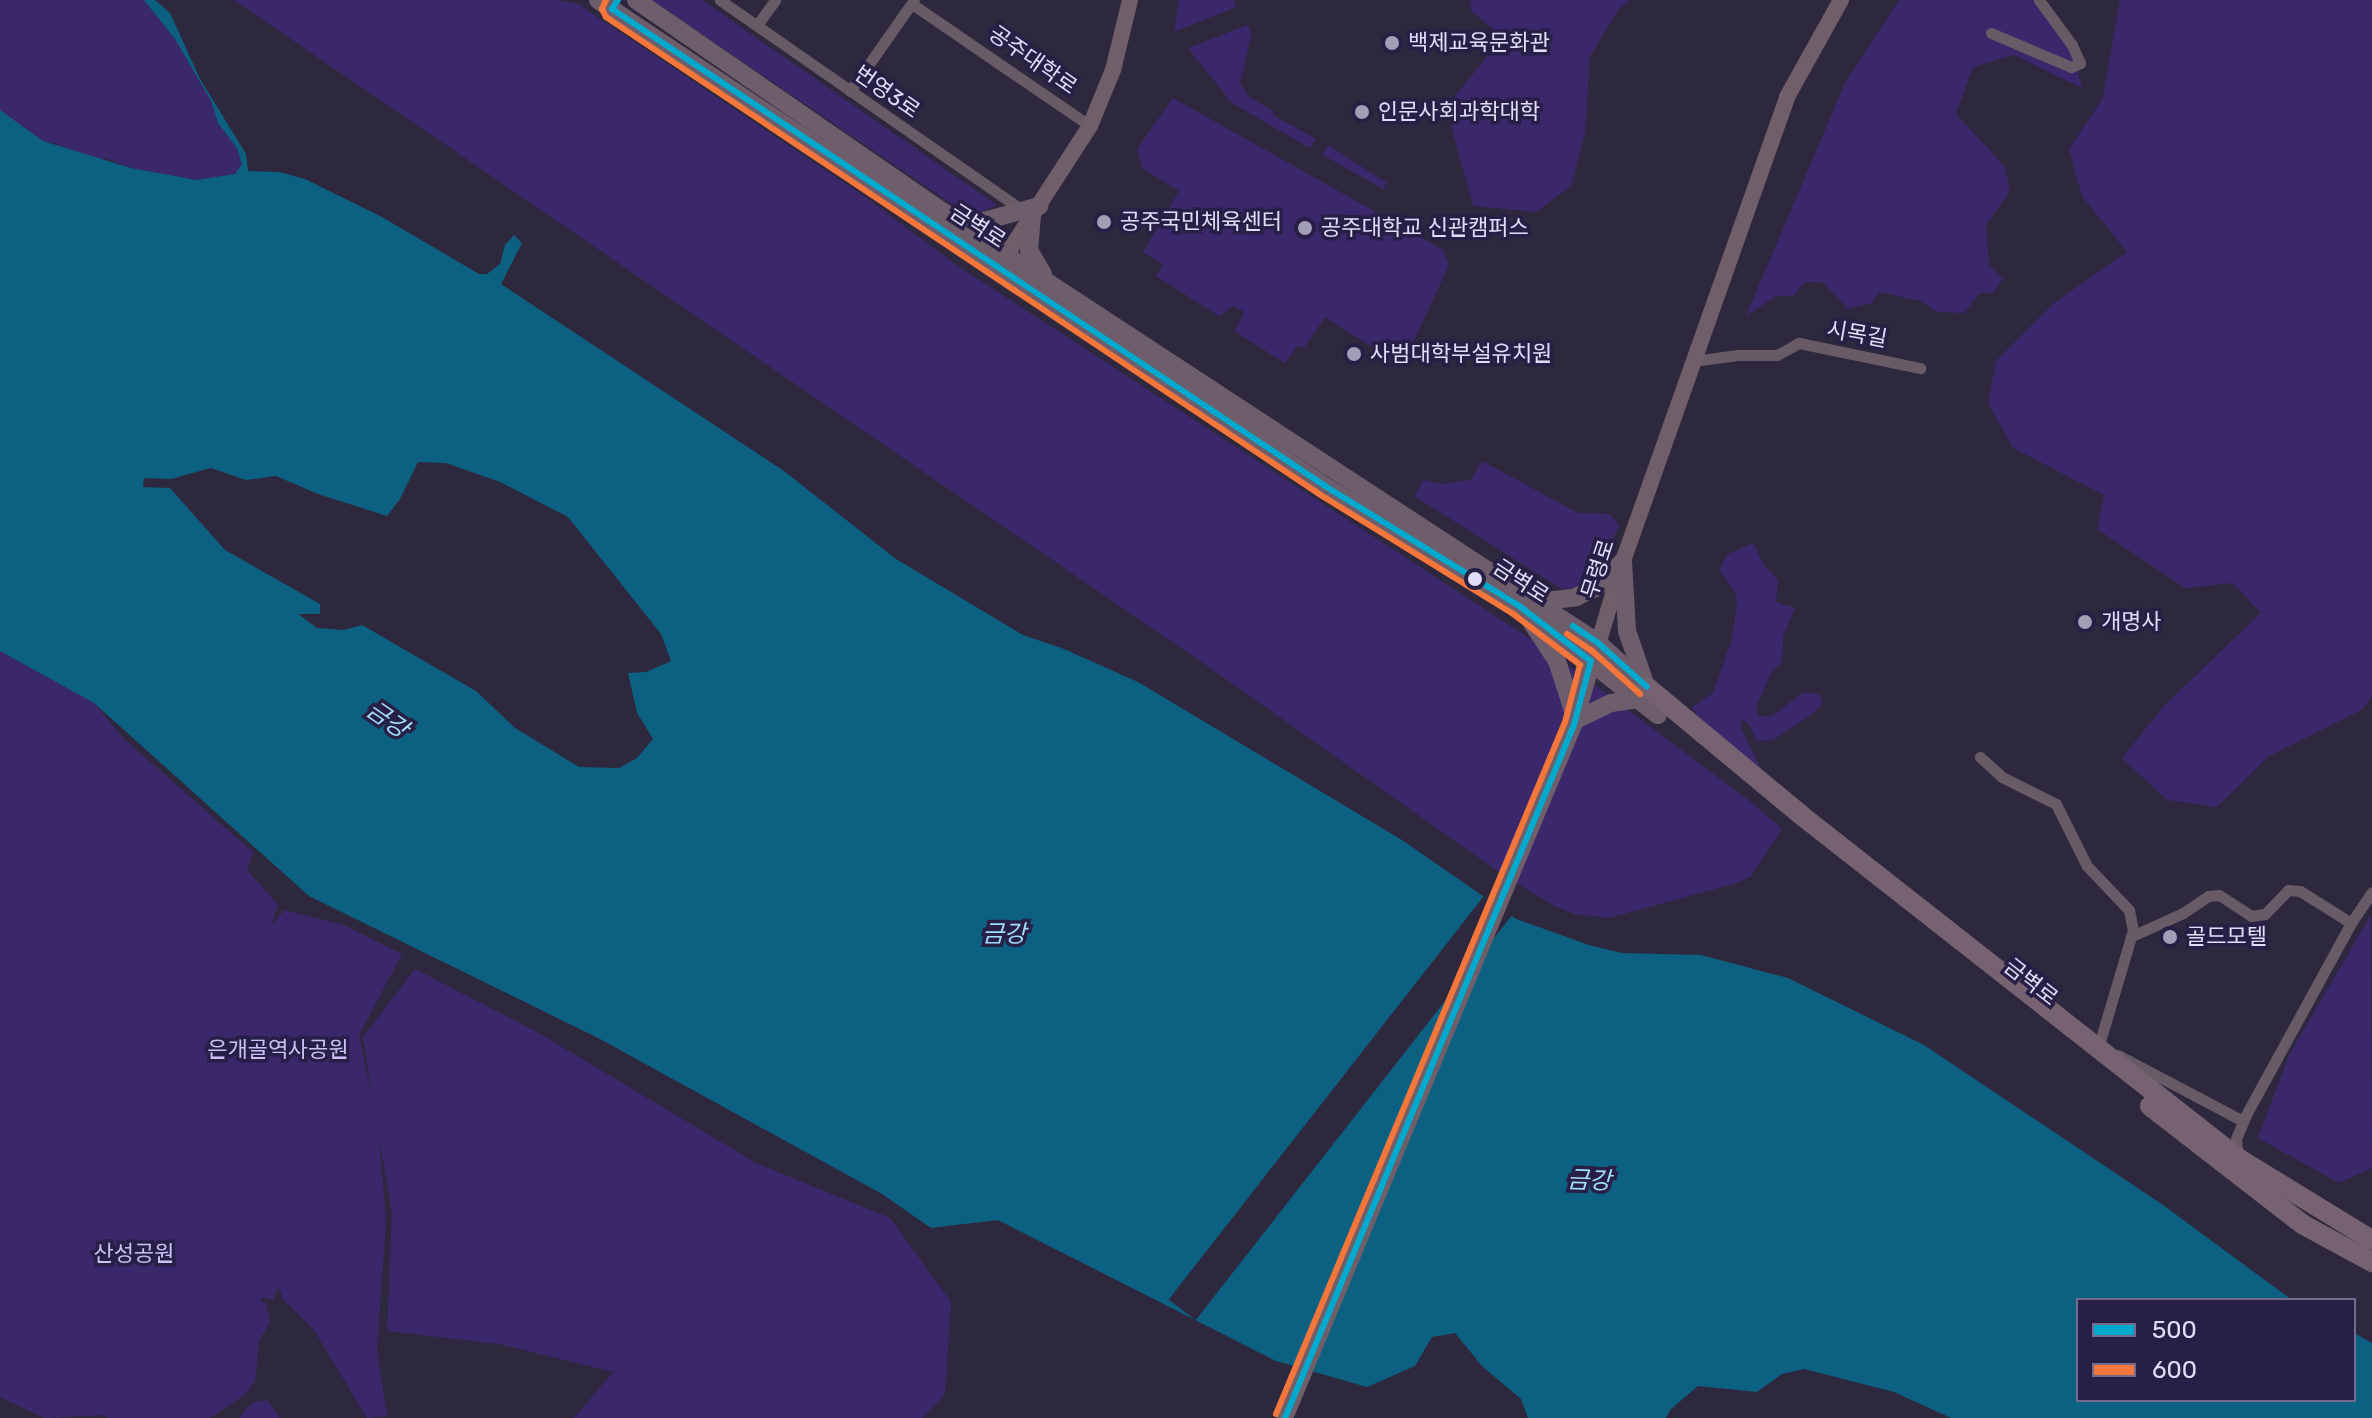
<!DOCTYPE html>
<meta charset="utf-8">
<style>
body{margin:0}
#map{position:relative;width:2372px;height:1418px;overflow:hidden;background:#2d283d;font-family:Rubik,"Noto Sans KR",sans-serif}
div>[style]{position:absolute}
.green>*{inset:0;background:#3b286c}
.water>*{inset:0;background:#0c6081}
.pier>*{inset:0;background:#2d283d;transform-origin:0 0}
.street>*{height:11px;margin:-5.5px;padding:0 5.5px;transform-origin:5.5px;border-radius:5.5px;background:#695b66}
.secondary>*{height:16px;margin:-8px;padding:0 8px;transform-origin:8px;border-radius:8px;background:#705e69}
.primary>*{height:18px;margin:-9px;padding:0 9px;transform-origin:9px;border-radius:9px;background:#6e5d6b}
.highway>*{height:20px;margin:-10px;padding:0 10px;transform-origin:10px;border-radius:10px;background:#776271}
.bus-1>*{height:6px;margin:-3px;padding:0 3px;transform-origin:3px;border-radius:3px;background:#00a9ce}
.bus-2>*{height:6px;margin:-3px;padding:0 3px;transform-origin:3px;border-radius:3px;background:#f5763a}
.dots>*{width:22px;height:22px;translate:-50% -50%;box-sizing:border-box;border:4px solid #281f46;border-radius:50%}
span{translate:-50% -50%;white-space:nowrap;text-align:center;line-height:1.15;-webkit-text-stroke:7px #281f46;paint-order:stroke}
.poi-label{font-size:22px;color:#e0ddf7}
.left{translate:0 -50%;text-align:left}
.street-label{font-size:22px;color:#e0ddf7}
.park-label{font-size:22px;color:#c9c1f6}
.water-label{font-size:24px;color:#a0dcfb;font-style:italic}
.legend{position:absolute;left:2076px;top:1298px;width:280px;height:104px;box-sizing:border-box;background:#281f46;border:2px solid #726b8d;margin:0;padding:10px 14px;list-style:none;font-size:24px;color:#e0ddf7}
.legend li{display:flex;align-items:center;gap:16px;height:40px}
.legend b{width:40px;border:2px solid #726b8d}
</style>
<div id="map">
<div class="green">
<div style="clip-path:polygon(0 0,144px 0,175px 39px,211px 101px,218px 123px,237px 148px,242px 164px,239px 171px,226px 177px,197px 180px,131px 168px,106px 158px,98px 159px,69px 152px,57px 144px,43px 141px,20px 126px,0 110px)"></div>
<div style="clip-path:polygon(234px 0,558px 0,578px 4px,865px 197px,958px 266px,1549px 651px,1747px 799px,1782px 829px,1750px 877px,1737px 883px,1609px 918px,1575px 914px,1556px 907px,1502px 874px,1200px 661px)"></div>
<div style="clip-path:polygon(652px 0,702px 0,997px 205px,971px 217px)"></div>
<div style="clip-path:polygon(1179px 0,1233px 0,1236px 7px,1174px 32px)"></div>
<div style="clip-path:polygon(1470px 0,1630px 0,1618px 10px,1590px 56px,1585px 132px,1571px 186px,1536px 212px,1473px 206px,1452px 129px,1455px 96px,1495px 47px,1497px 32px,1471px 11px)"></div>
<div style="clip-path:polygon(1899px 0,2033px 0,2071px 49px,2082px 88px,2014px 55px,1973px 67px,1956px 114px,2005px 167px,2010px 191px,1986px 225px,1989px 265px,2003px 279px,1993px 293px,1980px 293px,1964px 313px,1937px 312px,1921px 301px,1879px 292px,1872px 303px,1848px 309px,1823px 282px,1805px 282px,1793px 296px,1776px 296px,1746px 316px,1845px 83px)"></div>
<div style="clip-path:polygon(2120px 0,2372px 0,2372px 696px,2363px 709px,2269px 756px,2217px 807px,2167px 800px,2122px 758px,2164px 706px,2261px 613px,2233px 583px,2185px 588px,2097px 529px,2104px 495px,2013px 448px,1988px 403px,1996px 361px,2054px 303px,2127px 252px,2082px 196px,2069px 149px,2103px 98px)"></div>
<div style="clip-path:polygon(1248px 25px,1251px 36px,1240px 83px,1249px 97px,1274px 111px,1273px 115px,1316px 139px,1310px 148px,1232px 103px,1188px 48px)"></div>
<div style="clip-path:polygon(1173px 98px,1443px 250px,1449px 265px,1402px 366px,1325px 317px,1304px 348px,1298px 345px,1285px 363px,1234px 331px,1245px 312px,1233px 306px,1219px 316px,1156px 276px,1163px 264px,1143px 252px,1179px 191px,1142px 168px,1137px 149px)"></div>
<div style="clip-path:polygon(1328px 145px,1387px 183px,1383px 189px,1323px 155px)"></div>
<div style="clip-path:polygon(1482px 461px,1578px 513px,1610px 514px,1619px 525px,1598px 574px,1584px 587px,1562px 589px,1414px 496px,1424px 480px,1440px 484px,1471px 480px)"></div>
<div style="clip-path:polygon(1753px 543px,1764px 565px,1778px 580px,1776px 602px,1795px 608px,1783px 636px,1782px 663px,1772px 671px,1756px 707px,1758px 716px,1772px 716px,1804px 692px,1820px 695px,1823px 702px,1814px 713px,1773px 740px,1757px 741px,1748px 723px,1742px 720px,1741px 728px,1763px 774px,1701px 721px,1692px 707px,1713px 693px,1732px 639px,1737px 603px,1735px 592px,1719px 570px,1728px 554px)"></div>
<div style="clip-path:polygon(0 651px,94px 703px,124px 739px,253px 852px,247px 870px,278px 905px,271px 926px,284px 910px,344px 925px,402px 954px,359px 1035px,373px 1102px,363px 1037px,415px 969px,537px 1032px,756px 1163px,890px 1218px,951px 1302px,945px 1394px,923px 1418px,574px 1418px,613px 1372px,499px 1344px,387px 1331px,392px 1214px,379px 1137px,386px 1220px,377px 1350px,387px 1416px,367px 1418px,314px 1330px,283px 1299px,278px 1285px,274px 1300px,262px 1297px,260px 1301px,266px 1303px,270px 1322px,259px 1341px,255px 1381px,243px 1396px,210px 1418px,107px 1418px,106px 1415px,44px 1418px,0 1397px)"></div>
<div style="clip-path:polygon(2371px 915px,2372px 1168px,2339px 1183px,2258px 1138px,2289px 1055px)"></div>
<div style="clip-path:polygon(267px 1400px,280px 1418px,239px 1418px,252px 1403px)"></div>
</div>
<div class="water">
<div style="clip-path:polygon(evenodd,144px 0,155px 0,170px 13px,200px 79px,246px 154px,248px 171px,279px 172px,305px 179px,382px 217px,479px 274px,487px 274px,500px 264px,505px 245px,514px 235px,522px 243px,501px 284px,784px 471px,896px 559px,1023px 635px,1064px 649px,1138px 682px,1402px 840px,1516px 919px,1589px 945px,1622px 953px,1701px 955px,1788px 978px,1924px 1045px,2163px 1205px,2292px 1300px,2078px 1300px,2078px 1400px,2354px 1400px,2354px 1333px,2372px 1343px,2372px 1418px,1951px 1418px,1894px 1392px,1804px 1369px,1782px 1374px,1757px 1392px,1698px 1386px,1670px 1410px,1666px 1418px,1528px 1418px,1521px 1399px,1482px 1366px,1455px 1333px,1432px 1337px,1415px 1366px,1367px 1387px,1276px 1361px,998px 1220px,931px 1228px,882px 1194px,600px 1039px,309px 896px,94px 703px,0 651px,0 110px,43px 141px,131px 168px,197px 180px,235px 174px,242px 164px,237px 148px,218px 123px,211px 101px,175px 39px,144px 0,418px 462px,446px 463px,500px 482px,568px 517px,661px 634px,671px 661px,646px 672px,628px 673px,637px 713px,653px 739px,637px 758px,619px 768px,579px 767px,515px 728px,476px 691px,362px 625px,344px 630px,317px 628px,298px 614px,320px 614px,320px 604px,225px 550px,170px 488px,143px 487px,144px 478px,171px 479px,211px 468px,246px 480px,276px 476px,318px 494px,387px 516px,400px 499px,418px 462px)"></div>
</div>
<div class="pier">
<div style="left:1487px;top:892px;width:34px;height:517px;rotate:38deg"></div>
</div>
<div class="street">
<div style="left:720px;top:0;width:371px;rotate:34.8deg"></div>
<div style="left:912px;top:4px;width:216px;rotate:34.4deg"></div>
<div style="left:757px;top:25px;width:31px;rotate:-54deg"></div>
<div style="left:1991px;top:33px;width:87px;rotate:23deg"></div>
<div style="left:2071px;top:67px;width:10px;rotate:-24deg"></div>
<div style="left:2080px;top:63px;width:20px;rotate:-114deg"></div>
<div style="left:2072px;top:45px;width:56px;rotate:-126.3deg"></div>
<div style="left:850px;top:91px;width:111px;rotate:-54.9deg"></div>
<div style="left:1693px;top:361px;width:45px;rotate:-7.6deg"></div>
<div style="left:1738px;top:355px;width:39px"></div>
<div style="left:1777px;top:355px;width:25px;rotate:-29deg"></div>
<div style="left:1799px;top:343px;width:124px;rotate:11.7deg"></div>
<div style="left:1980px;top:757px;width:30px;rotate:42deg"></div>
<div style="left:2002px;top:777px;width:60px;rotate:26.6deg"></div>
<div style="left:2056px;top:804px;width:69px;rotate:63.4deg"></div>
<div style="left:2087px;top:866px;width:61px;rotate:46.3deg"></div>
<div style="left:2129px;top:910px;width:20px;rotate:79deg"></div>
<div style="left:2133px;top:930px;width:123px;rotate:106.5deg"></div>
<div style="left:2098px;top:1048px;width:4px;rotate:14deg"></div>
<div style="left:2351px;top:923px;width:37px;rotate:-56deg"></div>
<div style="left:2132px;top:936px;width:56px;rotate:-24.3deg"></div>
<div style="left:2183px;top:913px;width:30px;rotate:-34deg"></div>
<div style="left:2208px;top:896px;width:11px;rotate:-5deg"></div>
<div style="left:2219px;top:895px;width:38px;rotate:33deg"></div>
<div style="left:2251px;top:916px;width:14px;rotate:-8deg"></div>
<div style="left:2265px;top:914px;width:33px;rotate:-46deg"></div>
<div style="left:2288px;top:890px;width:12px;rotate:5deg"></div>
<div style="left:2300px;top:891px;width:60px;rotate:32.1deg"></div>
<div style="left:2351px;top:923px;width:219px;rotate:118.7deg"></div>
<div style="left:2246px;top:1115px;width:26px;rotate:113deg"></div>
<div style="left:2236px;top:1139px;width:18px;rotate:84deg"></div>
<div style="left:2118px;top:1055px;width:141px;rotate:27.8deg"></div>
</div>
<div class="secondary">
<div style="left:1000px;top:265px;width:166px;rotate:-57.1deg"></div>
<div style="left:1090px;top:126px;width:61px;rotate:-67.7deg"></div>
<div style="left:1113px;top:70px;width:72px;rotate:-76.3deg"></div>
<div style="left:1285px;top:1418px;width:751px;rotate:-67.36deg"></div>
<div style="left:1574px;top:725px;width:171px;rotate:-73.4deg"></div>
<div style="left:1623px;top:561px;width:492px;rotate:-70.5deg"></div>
<div style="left:1787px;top:97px;width:111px;rotate:-60.9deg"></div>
</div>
<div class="primary">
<div style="left:598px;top:0;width:874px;rotate:33.76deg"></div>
<div style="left:1325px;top:486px;width:227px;rotate:31.7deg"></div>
<div style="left:1518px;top:605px;width:178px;rotate:38.2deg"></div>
<div style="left:636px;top:0;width:449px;rotate:34.6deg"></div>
<div style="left:1006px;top:255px;width:706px;rotate:33.22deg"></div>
<div style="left:1597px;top:642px;width:67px;rotate:42deg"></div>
<div style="left:1032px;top:216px;width:34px;rotate:95deg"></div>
<div style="left:1029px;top:250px;width:28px;rotate:60deg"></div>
<div style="left:965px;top:226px;width:77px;rotate:-15.1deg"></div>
<div style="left:1623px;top:561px;width:70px;rotate:86.7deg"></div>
<div style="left:1627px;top:631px;width:52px;rotate:70.9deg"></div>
<div style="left:1538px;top:602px;width:38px;rotate:-7deg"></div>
<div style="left:1576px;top:597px;width:23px;rotate:-25deg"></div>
<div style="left:1597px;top:587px;width:37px;rotate:-45deg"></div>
<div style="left:1532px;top:623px;width:45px;rotate:56.7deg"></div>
<div style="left:1557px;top:661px;width:62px;rotate:72.1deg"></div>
<div style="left:1576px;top:720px;width:39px;rotate:-26deg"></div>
<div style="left:1611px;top:703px;width:28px;rotate:-8deg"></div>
</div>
<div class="highway">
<div style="left:1647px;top:687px;width:200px;rotate:39.7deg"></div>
<div style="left:1801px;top:815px;width:556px;rotate:38.13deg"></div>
<div style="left:2238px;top:1158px;width:157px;rotate:31.5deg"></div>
<div style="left:2150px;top:1106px;width:192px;rotate:37.8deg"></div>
<div style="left:2302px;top:1224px;width:80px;rotate:28.5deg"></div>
</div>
<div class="bus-1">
<div style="left:618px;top:0;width:11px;rotate:124deg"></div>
<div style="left:612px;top:9px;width:858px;rotate:33.78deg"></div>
<div style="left:1325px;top:486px;width:227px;rotate:31.7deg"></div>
<div style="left:1518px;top:605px;width:92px;rotate:37.5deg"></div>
<div style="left:1591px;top:661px;width:66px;rotate:104.9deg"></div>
<div style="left:1574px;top:725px;width:751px;rotate:112.64deg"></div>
<div style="left:1573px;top:626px;width:29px;rotate:34deg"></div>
<div style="left:1597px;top:642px;width:67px;rotate:42deg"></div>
</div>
<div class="bus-2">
<div style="left:606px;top:0;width:10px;rotate:114deg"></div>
<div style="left:602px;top:9px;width:9px;rotate:63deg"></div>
<div style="left:606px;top:17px;width:858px;rotate:33.78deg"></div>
<div style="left:1319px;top:494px;width:227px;rotate:31.7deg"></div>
<div style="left:1512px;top:613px;width:86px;rotate:37.4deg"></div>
<div style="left:1580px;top:665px;width:59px;rotate:104.7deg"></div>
<div style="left:1565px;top:722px;width:750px;rotate:112.67deg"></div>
<div style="left:1567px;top:634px;width:29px;rotate:34deg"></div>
<div style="left:1591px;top:650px;width:66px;rotate:41.9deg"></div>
</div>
<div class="dots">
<div style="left:1392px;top:43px;background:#a19eb6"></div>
<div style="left:1362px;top:112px;background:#a19eb6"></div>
<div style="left:1104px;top:222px;background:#a19eb6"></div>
<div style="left:1305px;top:228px;background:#a19eb6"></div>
<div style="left:1354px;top:354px;background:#a19eb6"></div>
<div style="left:1475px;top:579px;background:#e0ddf7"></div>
<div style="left:2085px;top:622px;background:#a19eb6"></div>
<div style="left:2170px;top:937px;background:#a19eb6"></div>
</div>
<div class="poi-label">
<span class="left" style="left:1408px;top:43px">백제교육문화관</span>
<span class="left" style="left:1378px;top:112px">인문사회과학대학</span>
<span class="left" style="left:1120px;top:222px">공주국민체육센터</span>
<span class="left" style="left:1321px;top:228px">공주대학교 신관캠퍼스</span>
<span class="left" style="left:1370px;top:354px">사범대학부설유치원</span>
<span class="left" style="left:2101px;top:622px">개명사</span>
<span class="left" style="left:2186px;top:937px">골드모텔</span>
</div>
<div class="street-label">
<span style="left:1033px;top:60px;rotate:35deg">공주대학로</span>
<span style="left:887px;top:92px;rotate:35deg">번영3로</span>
<span style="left:978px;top:226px;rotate:33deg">금벽로</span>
<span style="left:1857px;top:334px;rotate:10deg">시목길</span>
<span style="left:1598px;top:569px;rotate:-72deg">무령로</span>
<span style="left:1521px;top:581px;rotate:33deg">금벽로</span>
<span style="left:2031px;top:982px;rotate:38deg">금벽로</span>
</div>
<div class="park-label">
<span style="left:278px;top:1050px">은개골역사공원</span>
<span style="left:134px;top:1254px">산성공원</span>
</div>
<div class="water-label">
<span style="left:387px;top:720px;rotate:35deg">금강</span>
<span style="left:1004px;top:935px">금강</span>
<span style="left:1589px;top:1181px;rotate:2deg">금강</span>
</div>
<ul class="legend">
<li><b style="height:10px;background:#00a9ce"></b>500</li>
<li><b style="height:10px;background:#f5763a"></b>600</li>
</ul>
</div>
